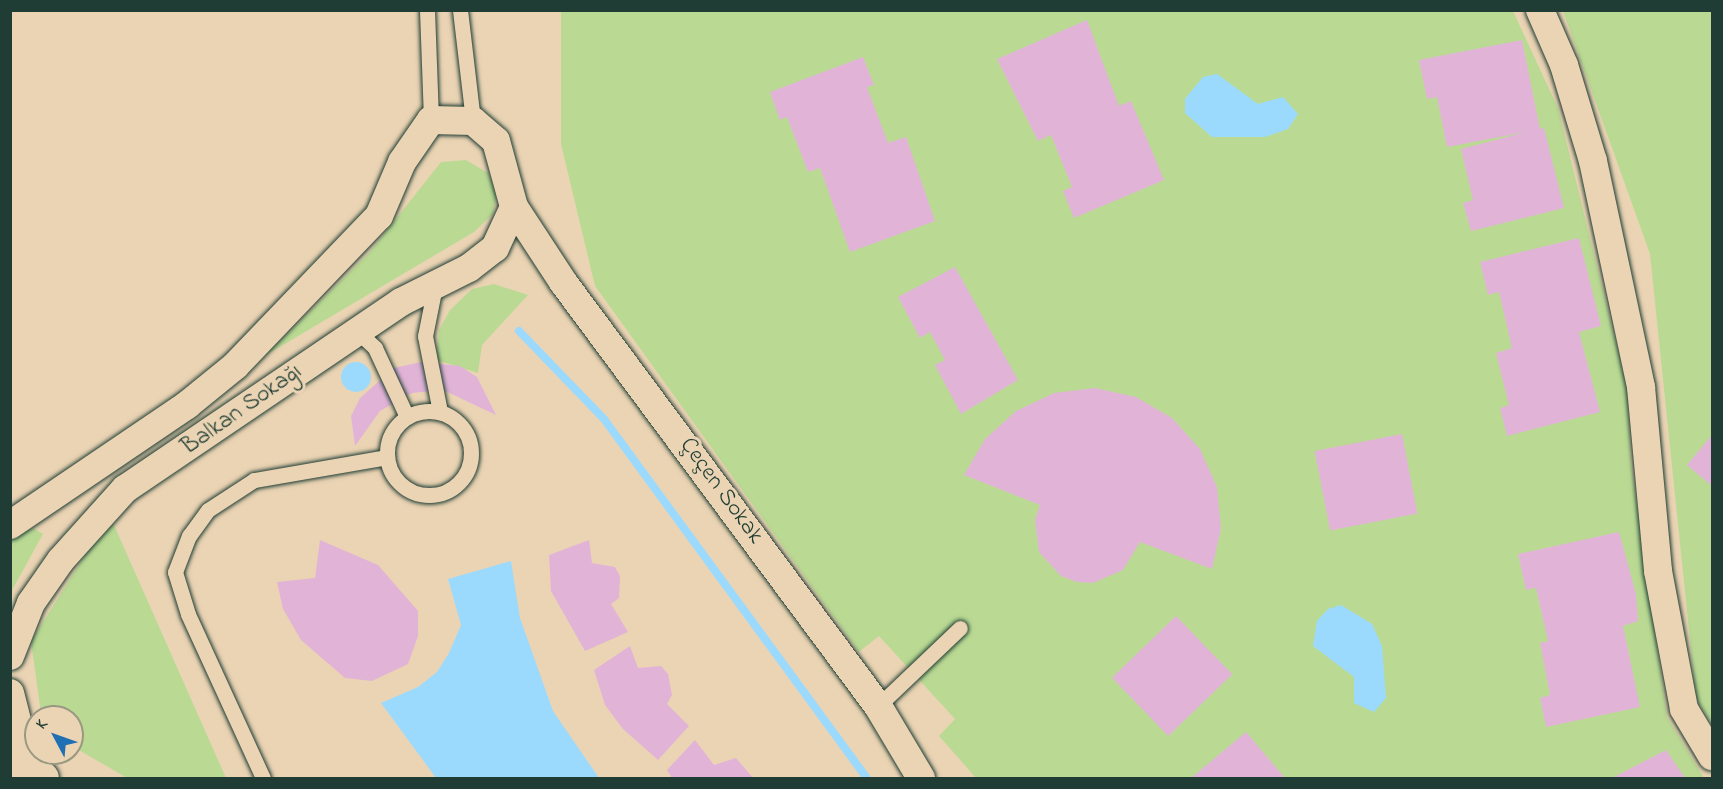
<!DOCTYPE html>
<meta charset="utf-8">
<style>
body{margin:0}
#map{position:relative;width:1723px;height:789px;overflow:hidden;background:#ebd4b4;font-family:"Indie Flower",sans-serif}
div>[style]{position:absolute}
.green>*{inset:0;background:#bada94}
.water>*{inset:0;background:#9cdafd}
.round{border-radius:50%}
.stream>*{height:8px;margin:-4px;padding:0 4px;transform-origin:4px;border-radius:4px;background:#9cdafd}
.building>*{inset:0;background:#e1b4d7;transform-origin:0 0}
.roads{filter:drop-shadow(0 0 2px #1f3d34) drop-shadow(0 0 2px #1f3d34)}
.lane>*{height:15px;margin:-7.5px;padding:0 7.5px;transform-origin:7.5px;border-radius:7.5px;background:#ebd4b4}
.lane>.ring{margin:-7.5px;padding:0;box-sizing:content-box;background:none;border:15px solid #ebd4b4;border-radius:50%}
.street>*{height:28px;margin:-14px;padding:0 14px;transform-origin:14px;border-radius:14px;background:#ebd4b4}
.secondary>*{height:33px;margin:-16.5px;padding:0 16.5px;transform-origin:16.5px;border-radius:16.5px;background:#ebd4b4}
span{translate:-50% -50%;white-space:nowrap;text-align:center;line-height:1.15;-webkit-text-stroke:6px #ebd4b4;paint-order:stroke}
.street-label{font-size:24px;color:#1f3d34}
.frame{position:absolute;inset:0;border:12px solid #1f3d34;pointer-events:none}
.north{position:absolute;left:24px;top:705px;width:60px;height:60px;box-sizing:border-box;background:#ebd4b4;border:2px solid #999881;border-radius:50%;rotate:311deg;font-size:16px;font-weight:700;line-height:24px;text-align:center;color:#1f3d34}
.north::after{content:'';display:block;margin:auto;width:21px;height:27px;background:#1f6fb2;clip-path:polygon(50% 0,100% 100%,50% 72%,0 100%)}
</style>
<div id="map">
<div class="green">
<div style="clip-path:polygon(561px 11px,1513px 11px,1558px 108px,1627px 388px,1631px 464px,1667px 717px,1704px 778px,976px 778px,939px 736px,955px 719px,879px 636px,859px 652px,595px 286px,561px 144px)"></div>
<div style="clip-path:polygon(1563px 11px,1712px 11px,1712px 725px,1696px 698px,1650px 254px)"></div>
<div style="clip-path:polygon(466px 160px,488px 173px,497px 192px,493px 214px,474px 232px,266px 355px,369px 253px,441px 162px)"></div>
<div style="clip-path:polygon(494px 284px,528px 295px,482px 345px,478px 373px,436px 360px,439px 330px,450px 310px,472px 289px)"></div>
<div style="clip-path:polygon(110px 516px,226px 778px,127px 778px,72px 746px,72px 717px,41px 714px,31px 641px)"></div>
<div style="clip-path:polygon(33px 528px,43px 534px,11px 592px,11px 536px)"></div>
</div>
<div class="water">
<div style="clip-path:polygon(1217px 74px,1258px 104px,1283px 97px,1298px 114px,1288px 129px,1265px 137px,1212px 137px,1185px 113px,1185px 99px,1203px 77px)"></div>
<div class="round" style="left:341px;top:362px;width:30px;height:30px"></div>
<div style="clip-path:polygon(511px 561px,520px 618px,553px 711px,599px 778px,436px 778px,381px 703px,418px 687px,437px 672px,449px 653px,461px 625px,448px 579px)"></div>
<div style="clip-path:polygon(1341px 605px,1372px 624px,1382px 646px,1386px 698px,1374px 712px,1354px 703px,1354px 677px,1313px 646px,1317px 621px,1328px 609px)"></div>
</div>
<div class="stream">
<div style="left:519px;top:331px;width:122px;rotate:46deg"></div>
<div style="left:604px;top:419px;width:445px;rotate:53.8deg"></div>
</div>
<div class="building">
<div style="clip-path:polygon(1087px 20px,1119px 106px,1131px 101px,1164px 180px,1074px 218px,1063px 191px,1072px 187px,1051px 135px,1038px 141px,997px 59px)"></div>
<div style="clip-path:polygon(1522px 40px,1540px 129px,1544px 128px,1564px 208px,1471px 231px,1463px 203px,1473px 200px,1461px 149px,1526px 132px,1447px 147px,1437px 97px,1427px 99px,1419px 60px)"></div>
<div style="clip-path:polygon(863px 57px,874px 85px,867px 87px,888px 143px,906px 137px,935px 221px,850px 252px,820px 168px,808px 172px,787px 117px,780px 120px,770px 92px)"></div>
<div style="clip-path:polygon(1579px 238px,1601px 326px,1579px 332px,1600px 412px,1507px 436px,1500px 408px,1509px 405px,1496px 353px,1512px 348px,1499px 292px,1488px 295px,1480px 262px)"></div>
<div style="clip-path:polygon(955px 267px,1018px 380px,961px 414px,935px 365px,945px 360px,930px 332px,920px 338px,898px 297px)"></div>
<div style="clip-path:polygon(421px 362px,460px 366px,477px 377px,496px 415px,443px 390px,412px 393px,380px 411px,355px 446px,351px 416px,360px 398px,394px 368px)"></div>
<div style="clip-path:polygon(1095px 388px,1136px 397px,1172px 418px,1200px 449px,1217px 487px,1221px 529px,1212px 569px,1140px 542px,1123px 570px,1093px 583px,1077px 582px,1061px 576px,1039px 552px,1035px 520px,1040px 505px,964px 475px,985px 439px,1016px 411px,1054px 393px)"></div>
<div style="left:1402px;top:434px;width:81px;height:89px;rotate:79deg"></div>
<div style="clip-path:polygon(1712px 435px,1712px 486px,1687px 465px)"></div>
<div style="clip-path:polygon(1619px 532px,1636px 594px,1638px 621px,1623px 626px,1640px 707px,1546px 727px,1540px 698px,1550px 695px,1540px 643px,1548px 641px,1536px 588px,1526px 590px,1518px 554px)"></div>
<div style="clip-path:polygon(320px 540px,378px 565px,418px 611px,418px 636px,408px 664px,372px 681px,345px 678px,301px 640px,283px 609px,277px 582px,315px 578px)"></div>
<div style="clip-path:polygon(589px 540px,592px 563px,615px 567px,620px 576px,619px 598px,611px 604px,628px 632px,585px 651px,551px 591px,549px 555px)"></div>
<div style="left:1176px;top:616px;width:81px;height:89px;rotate:46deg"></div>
<div style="clip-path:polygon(630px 646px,638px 668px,661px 666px,668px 674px,672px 695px,667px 704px,689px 726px,658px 760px,623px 729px,605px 705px,594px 670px)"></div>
<div style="clip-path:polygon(1246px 732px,1285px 778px,1191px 778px)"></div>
<div style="clip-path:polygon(695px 740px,714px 765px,736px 758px,753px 778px,672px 778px,667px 770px)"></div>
<div style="clip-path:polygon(1666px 750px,1685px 778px,1612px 778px)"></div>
</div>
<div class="roads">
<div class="lane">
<div style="left:427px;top:10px;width:110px;rotate:87.9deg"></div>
<div style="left:460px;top:10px;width:112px;rotate:83.3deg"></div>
<div style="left:435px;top:286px;width:51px;rotate:101.3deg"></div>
<div style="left:425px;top:336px;width:77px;rotate:78.8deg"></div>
<div style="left:357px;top:331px;width:25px;rotate:43deg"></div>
<div style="left:375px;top:348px;width:76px;rotate:65.1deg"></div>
<div class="ring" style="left:387px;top:411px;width:69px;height:69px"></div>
<div style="left:878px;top:706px;width:113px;rotate:-43.6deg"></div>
<div style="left:263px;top:778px;width:180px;rotate:-114.6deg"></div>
<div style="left:188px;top:614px;width:44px;rotate:-107.2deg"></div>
<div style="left:175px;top:572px;width:39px;rotate:-69deg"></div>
<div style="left:189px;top:536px;width:32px;rotate:-54deg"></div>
<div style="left:208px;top:510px;width:55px;rotate:-33.1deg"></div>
<div style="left:254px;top:480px;width:135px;rotate:-9.8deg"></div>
</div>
<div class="street">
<div style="left:1540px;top:10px;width:60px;rotate:66.4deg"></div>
<div style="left:1564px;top:65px;width:100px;rotate:73.2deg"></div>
<div style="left:1593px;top:161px;width:231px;rotate:78deg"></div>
<div style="left:1641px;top:387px;width:185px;rotate:84.7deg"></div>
<div style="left:1658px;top:571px;width:140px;rotate:79.3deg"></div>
<div style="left:1684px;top:709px;width:55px;rotate:59.2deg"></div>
<div style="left:10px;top:525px;width:214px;rotate:-34.1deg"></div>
<div style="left:187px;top:405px;width:62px;rotate:-39.1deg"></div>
<div style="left:235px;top:366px;width:208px;rotate:-46.2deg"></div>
<div style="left:379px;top:216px;width:59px;rotate:-66.9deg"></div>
<div style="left:402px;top:162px;width:51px;rotate:-55.4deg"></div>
<div style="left:431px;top:120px;width:42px;rotate:1.4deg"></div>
<div style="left:473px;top:121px;width:30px;rotate:41deg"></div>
<div style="left:496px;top:141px;width:68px;rotate:74.7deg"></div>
<div style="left:514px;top:207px;width:90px;rotate:56.8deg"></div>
<div style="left:563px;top:282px;width:528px;rotate:53.39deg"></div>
<div style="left:878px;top:706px;width:84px;rotate:59.2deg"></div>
<div style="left:10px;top:656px;width:57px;rotate:-68.4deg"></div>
<div style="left:31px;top:603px;width:52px;rotate:-55.1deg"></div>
<div style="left:61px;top:560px;width:96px;rotate:-48deg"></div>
<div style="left:125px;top:489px;width:333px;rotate:-34.1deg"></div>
<div style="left:401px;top:302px;width:76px;rotate:-26.6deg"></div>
<div style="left:469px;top:268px;width:33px;rotate:-38deg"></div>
<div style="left:495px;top:248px;width:45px;rotate:-65.1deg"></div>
<div style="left:10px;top:693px;width:53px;rotate:75.7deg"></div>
<div style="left:23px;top:744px;width:37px;rotate:64deg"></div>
</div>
<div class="secondary">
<div style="left:10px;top:757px;width:38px;rotate:33deg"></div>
</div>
</div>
<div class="street-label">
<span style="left:242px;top:410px;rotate:-35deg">Balkan Sokağı</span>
<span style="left:721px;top:491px;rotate:54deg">Çeçen Sokak</span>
</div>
<div class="frame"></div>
<div class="north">K</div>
</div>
